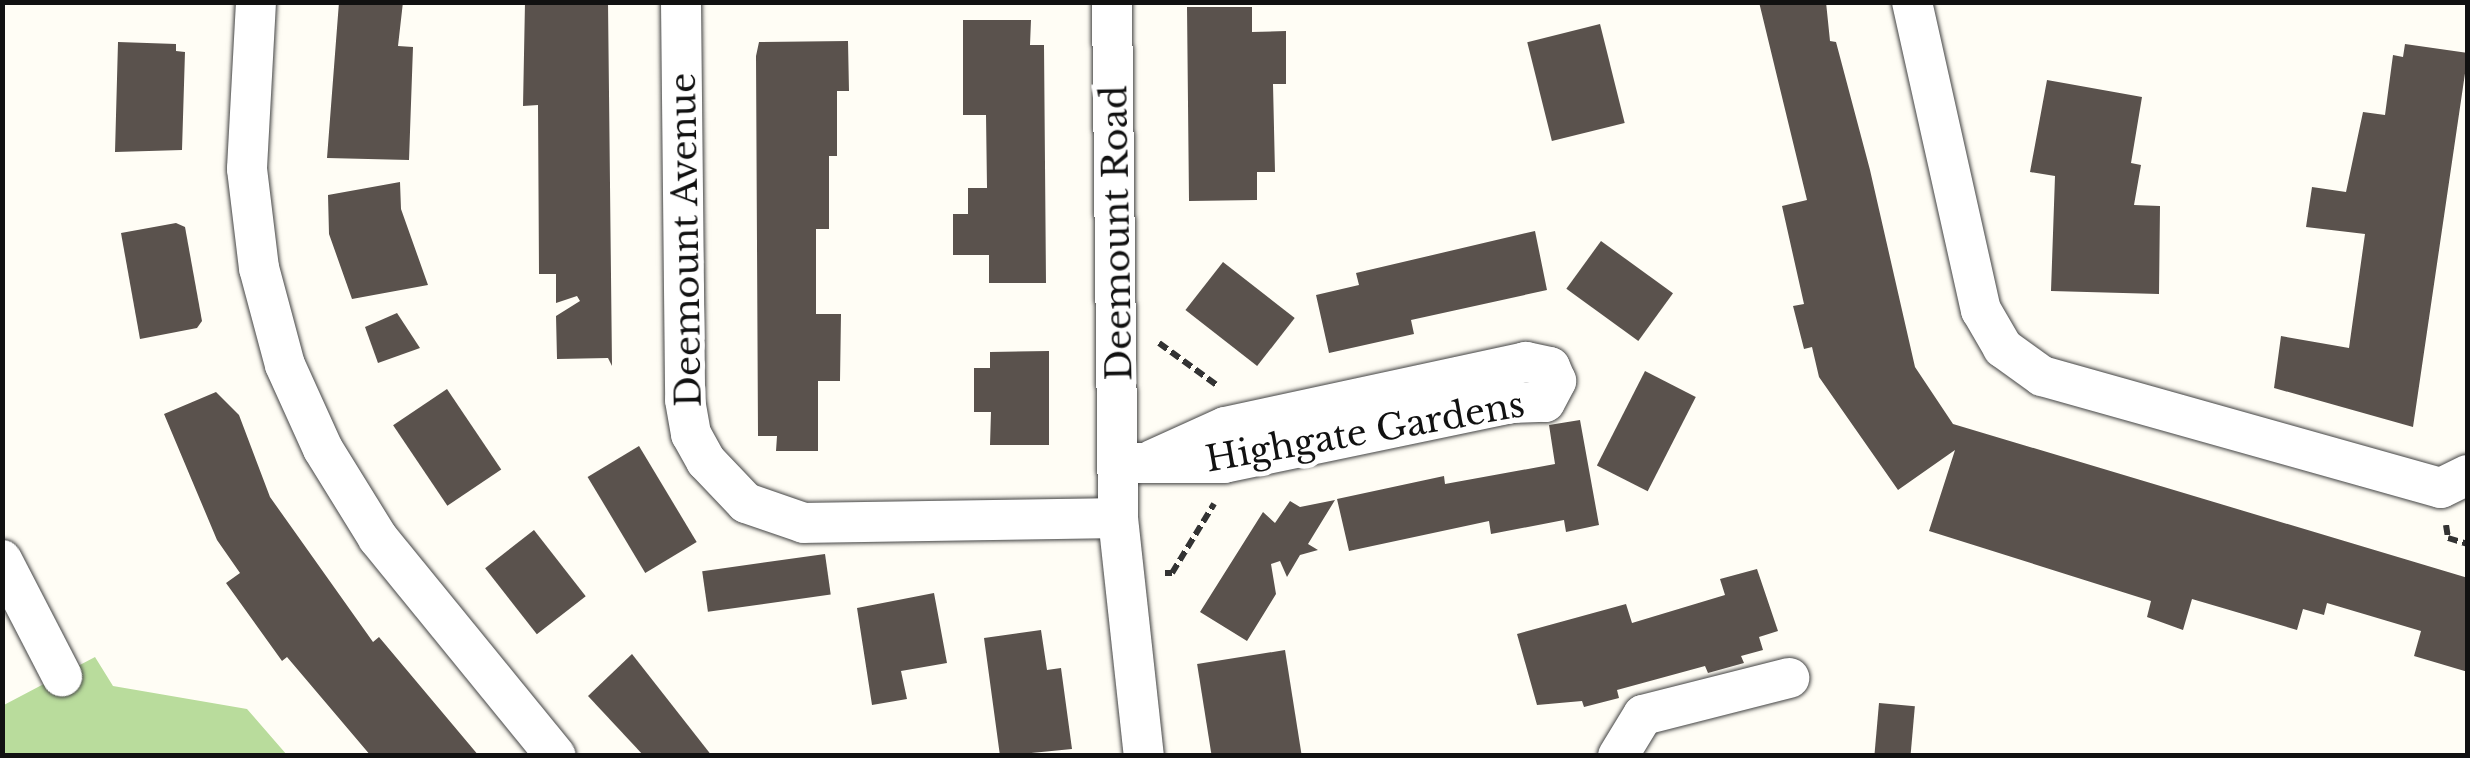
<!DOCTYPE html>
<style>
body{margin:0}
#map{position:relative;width:2470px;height:758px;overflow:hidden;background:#fffdf5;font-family:"Libre Baskerville",serif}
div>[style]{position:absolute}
.forest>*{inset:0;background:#b9dc9c}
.building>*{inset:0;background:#5a524d;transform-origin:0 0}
.path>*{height:6px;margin-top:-3px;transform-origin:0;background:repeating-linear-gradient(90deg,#333 0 10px,transparent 0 15px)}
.roads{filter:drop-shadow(0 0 2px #444) drop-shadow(0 0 2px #444)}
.minor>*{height:40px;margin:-20px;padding:0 20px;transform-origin:20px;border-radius:20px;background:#fff}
span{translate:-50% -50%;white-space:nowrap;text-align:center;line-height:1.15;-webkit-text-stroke:10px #fff;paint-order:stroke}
.street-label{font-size:35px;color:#111}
.frame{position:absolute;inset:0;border:5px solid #111;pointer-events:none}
</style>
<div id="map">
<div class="forest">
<div style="clip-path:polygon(95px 657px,113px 686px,247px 709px,287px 755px,3px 753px,2px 706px)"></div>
</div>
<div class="building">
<div style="clip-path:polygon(339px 2px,403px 2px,398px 46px,413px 47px,409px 160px,327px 158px)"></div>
<div style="clip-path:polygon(525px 2px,608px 2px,612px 366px,608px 358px,557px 359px,556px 316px,580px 301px,577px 296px,556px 303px,556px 274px,539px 274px,538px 105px,523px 106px)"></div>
<div style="clip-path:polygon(1759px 2px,1826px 2px,1830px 41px,1836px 42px,1870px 170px,1915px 367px,1953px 424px,2468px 578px,2468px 672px,2414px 656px,2421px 631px,2327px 603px,2324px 615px,2303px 609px,2297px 630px,2192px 599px,2183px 630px,2147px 617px,2151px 601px,1929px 531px,1955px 450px,1898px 490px,1819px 377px,1812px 347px,1804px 349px,1793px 306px,1804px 304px,1782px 206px,1807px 200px)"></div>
<div style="clip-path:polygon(1187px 7px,1252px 7px,1252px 32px,1286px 31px,1286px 84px,1273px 84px,1275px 172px,1257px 172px,1257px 200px,1189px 201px)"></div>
<div style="clip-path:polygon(963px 20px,1031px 20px,1030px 45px,1044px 45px,1046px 283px,989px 283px,989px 255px,953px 255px,953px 214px,968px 214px,968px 188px,987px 188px,986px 115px,963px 115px)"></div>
<div style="left:1600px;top:24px;width:102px;height:75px;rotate:76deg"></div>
<div style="clip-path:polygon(848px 41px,849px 91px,837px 91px,837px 156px,829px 156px,829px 229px,816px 229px,816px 314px,841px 314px,840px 381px,818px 381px,818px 451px,776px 451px,777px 436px,758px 436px,756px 56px,759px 42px)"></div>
<div style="clip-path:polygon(118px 42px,176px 44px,176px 51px,185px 52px,182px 150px,115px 152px)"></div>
<div style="clip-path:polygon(2405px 44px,2468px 53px,2413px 427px,2274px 388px,2281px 336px,2349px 348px,2365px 234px,2306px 227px,2312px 187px,2346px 192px,2363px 112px,2385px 115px,2393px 55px,2403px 57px)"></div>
<div style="clip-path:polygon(2047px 80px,2142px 97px,2131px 163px,2141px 165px,2134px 205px,2160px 206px,2159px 294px,2051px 291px,2055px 176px,2030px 172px)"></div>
<div style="clip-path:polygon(400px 182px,401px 209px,428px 285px,352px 299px,329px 234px,328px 195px)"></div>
<div style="clip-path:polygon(176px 223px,185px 227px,202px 321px,197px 328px,140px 339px,121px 233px)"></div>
<div style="clip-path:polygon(1535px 231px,1547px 290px,1411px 320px,1414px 334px,1329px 353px,1316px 295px,1359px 285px,1356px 273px)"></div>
<div style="left:1601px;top:241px;width:89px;height:59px;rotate:36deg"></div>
<div style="left:1223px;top:262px;width:91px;height:61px;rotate:38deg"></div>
<div style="clip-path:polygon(397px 313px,420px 348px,378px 363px,365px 327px)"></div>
<div style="clip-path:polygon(1049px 351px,1049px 445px,990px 445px,991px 412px,974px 412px,974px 368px,990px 368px,990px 352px)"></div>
<div style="left:1645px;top:371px;width:57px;height:106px;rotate:27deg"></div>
<div style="left:447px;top:389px;width:97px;height:65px;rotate:56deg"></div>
<div style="clip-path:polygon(216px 392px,239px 415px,270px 497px,373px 642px,379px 637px,479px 756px,371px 756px,287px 657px,282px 661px,226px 583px,240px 573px,217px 540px,164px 414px)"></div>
<div style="clip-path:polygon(1580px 420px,1599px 525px,1566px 532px,1564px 520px,1491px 534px,1489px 521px,1349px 551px,1337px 499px,1444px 476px,1445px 484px,1555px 464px,1549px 425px)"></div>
<div style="left:639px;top:446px;width:112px;height:60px;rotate:59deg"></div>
<div style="clip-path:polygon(1335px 500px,1308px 544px,1318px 550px,1300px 555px,1287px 577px,1280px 561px,1271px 564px,1276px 594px,1247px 641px,1200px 612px,1263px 512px,1275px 523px,1290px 501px,1300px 507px)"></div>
<div style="left:534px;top:530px;width:84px;height:62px;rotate:52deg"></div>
<div style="left:825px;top:554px;width:41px;height:124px;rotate:82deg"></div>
<div style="clip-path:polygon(1757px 569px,1778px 631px,1759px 637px,1763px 650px,1741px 656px,1744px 663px,1708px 673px,1705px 666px,1617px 690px,1619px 698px,1584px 707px,1582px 701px,1537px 705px,1517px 634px,1626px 604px,1632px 623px,1725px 595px,1720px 579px)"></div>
<div style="clip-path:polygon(934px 593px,947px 663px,901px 671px,907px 699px,872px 705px,857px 608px)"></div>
<div style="clip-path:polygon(1041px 630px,1047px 670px,1061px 668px,1072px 749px,1000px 756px,984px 638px)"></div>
<div style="left:1285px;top:650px;width:107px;height:89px;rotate:81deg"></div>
<div style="clip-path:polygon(632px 654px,712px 756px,644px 756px,588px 696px)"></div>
<div style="left:1879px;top:703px;width:36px;height:53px;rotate:5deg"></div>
</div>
<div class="path">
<div style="left:1159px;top:343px;width:73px;rotate:36.1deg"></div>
<div style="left:2446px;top:525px;width:13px;rotate:81deg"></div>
<div style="left:2448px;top:538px;width:21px;rotate:17deg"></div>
<div style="left:1165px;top:573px;width:7px"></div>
<div style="left:1172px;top:573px;width:81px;rotate:-58.7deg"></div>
</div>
<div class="roads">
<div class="minor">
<div style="left:256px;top:2px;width:167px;rotate:93.1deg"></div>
<div style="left:247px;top:169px;width:100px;rotate:83.1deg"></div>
<div style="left:259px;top:268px;width:100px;rotate:75deg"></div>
<div style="left:285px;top:365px;width:92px;rotate:65.7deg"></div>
<div style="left:323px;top:449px;width:105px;rotate:58.3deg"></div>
<div style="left:378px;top:538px;width:281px;rotate:50.8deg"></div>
<div style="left:681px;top:2px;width:398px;rotate:89.4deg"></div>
<div style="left:685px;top:400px;width:35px;rotate:80deg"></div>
<div style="left:691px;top:434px;width:31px;rotate:61deg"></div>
<div style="left:706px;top:461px;width:58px;rotate:46.4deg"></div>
<div style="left:746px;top:503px;width:61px;rotate:19deg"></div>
<div style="left:804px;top:523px;width:314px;rotate:-0.9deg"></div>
<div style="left:1112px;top:2px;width:516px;rotate:89.33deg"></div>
<div style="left:1118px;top:518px;width:239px;rotate:83.8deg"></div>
<div style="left:1912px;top:2px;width:316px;rotate:77.4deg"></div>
<div style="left:1981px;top:310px;width:44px;rotate:59.9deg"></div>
<div style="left:2003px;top:348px;width:48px;rotate:35.7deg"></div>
<div style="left:2042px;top:376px;width:414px;rotate:15.7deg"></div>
<div style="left:2441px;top:488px;width:30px;rotate:-26deg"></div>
<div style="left:1119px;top:463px;width:105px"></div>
<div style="left:1224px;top:463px;width:293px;rotate:-11.8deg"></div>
<div style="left:1511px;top:403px;width:34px;rotate:-2deg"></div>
<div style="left:1545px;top:402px;width:24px;rotate:-62deg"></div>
<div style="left:1556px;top:381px;width:15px;rotate:-113deg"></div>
<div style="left:1550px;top:367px;width:25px;rotate:-168deg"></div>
<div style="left:1526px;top:362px;width:308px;rotate:167.8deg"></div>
<div style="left:1225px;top:427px;width:80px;rotate:155.7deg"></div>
<div style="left:2px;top:560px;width:131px;rotate:62.7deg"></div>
<div style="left:1618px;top:756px;width:48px;rotate:-58.6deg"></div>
<div style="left:1643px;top:715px;width:151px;rotate:-14.2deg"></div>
</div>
</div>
<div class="street-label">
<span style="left:1117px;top:233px;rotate:-91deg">Deemount Road</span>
<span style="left:686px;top:240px;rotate:-91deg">Deemount Avenue</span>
<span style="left:1365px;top:432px;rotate:-10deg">Highgate Gardens</span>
</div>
<div class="frame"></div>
</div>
